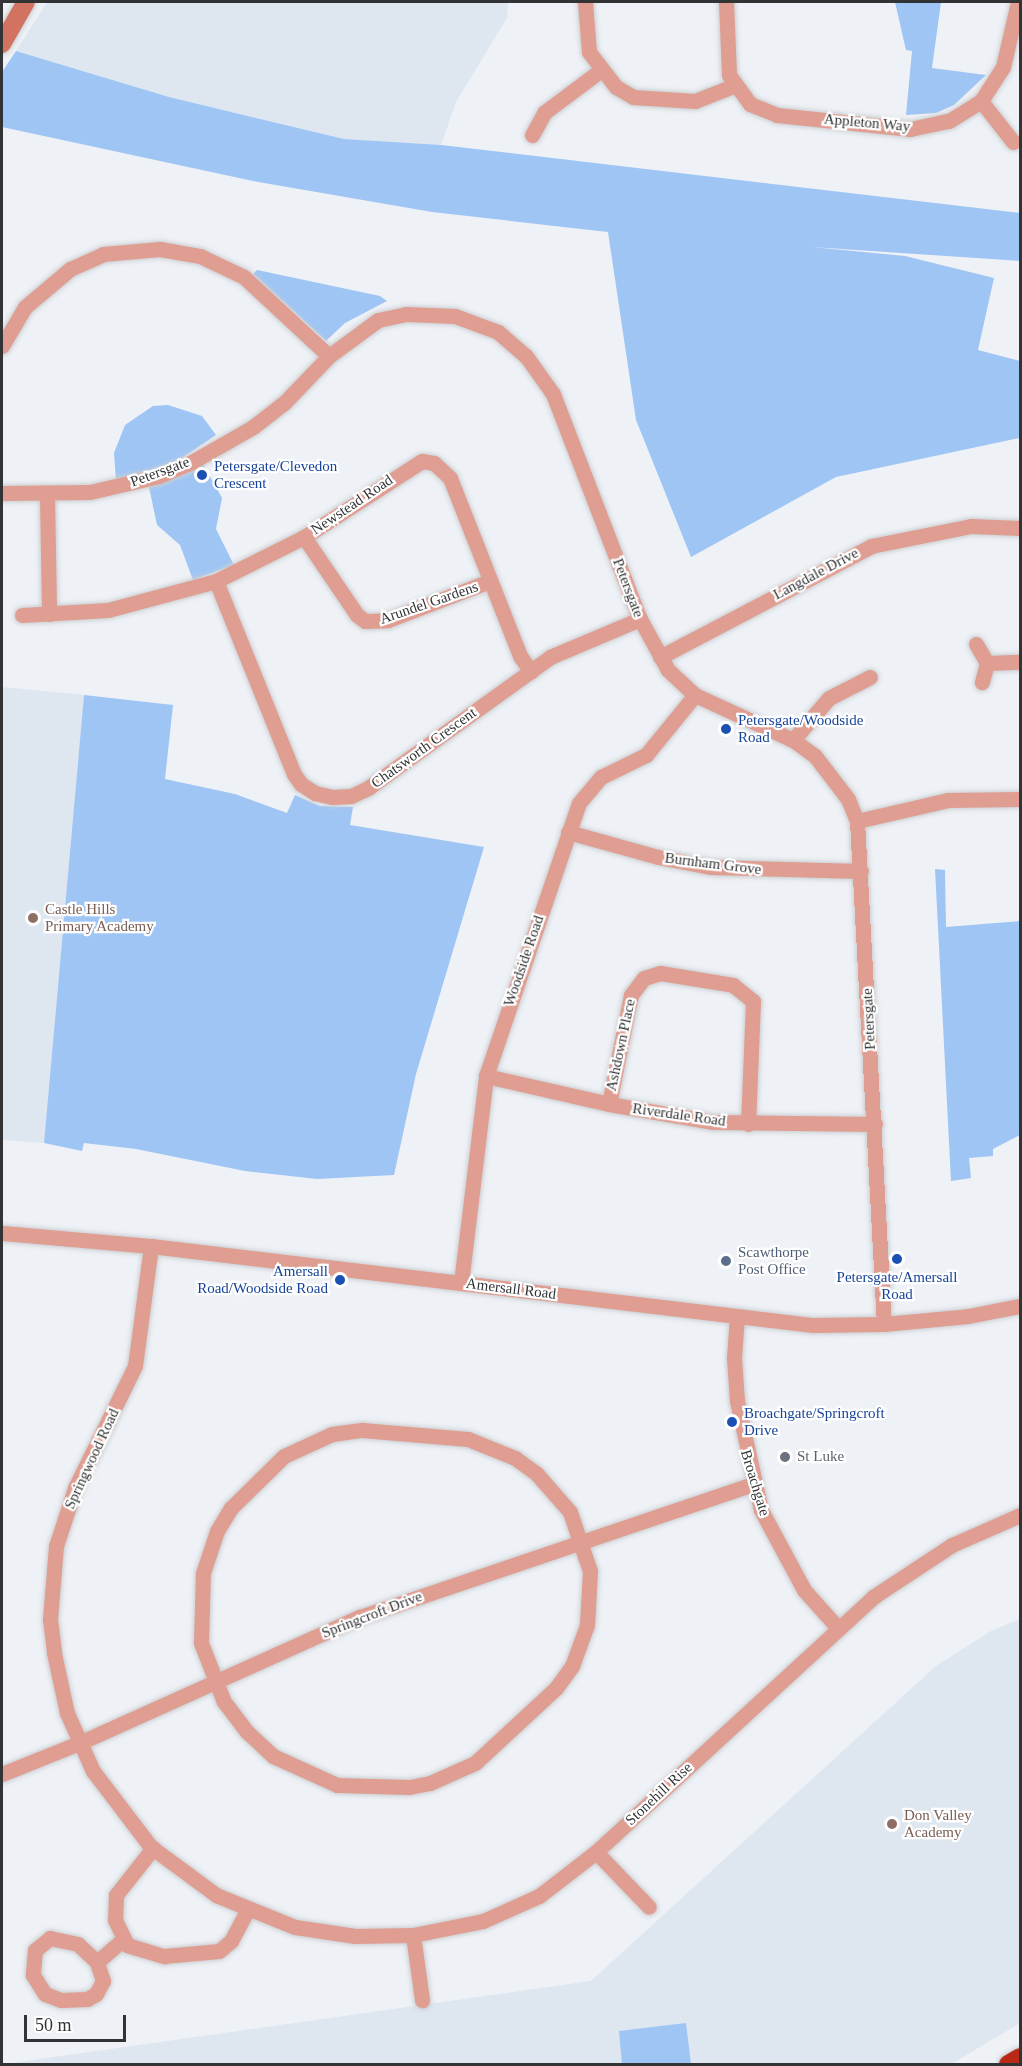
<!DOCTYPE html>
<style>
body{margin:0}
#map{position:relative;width:1022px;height:2066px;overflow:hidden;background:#eef1f5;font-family:"Times New Roman",serif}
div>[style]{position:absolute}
.built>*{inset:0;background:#dee6f0}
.green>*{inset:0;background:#9fc5f5}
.roads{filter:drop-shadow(0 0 2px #cccfd2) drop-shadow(0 0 2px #cccfd2)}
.street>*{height:15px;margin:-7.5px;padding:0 7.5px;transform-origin:7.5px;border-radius:7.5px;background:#e09d91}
.secondary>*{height:18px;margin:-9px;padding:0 9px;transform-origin:9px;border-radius:9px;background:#d27261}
.highway>*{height:18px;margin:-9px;padding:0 9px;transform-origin:9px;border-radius:9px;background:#b92916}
.dots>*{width:16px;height:16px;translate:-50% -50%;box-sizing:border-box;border:3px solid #fff;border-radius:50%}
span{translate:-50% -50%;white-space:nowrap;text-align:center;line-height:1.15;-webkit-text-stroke:4.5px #fff;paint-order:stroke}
.street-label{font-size:15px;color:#323334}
.transit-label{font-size:15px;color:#164399}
.left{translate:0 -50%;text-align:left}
.right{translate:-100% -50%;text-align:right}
.education-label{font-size:15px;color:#785e54}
.service-label{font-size:15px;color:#4e5e75}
.worship-label{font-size:15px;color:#5b616d}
.frame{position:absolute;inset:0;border:3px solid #323334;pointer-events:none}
.scale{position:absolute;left:24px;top:2015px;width:102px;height:27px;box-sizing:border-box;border:3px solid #323334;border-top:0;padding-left:8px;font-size:18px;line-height:21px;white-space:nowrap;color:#323334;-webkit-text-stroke:4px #fff;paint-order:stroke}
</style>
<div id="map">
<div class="built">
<div style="clip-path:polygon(47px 2px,508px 2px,507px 18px,456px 102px,441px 145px,344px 139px,169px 97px,16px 51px)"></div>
<div style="clip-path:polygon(2px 687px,84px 695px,44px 1143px,2px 1140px)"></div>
<div style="clip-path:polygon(1020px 1619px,1020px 2023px,951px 2064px,5px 2064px,591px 1981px,936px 1666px,991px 1631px)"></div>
</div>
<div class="green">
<div style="clip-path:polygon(895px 2px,941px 2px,932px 68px,986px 75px,954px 105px,936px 113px,906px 115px,912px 51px,906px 50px)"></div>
<div style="clip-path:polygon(16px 51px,169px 97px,344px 139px,441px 145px,1020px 213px,1020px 261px,812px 247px,905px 256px,994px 278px,978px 350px,1020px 361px,1019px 438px,836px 477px,691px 557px,636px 420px,608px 232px,432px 212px,253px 181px,2px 127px,2px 72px)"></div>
<div style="clip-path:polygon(257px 270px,380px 296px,387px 301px,345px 323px,326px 341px,253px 274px)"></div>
<div style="clip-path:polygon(168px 405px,202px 416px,216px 435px,173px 464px,116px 480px,114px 453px,125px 425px,153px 406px)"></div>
<div style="clip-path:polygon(203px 464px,222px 498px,216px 529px,234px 565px,193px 580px,180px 545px,157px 525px,149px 487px)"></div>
<div style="clip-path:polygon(84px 695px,173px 705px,165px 779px,235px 794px,287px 813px,295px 795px,320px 806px,353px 807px,350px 825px,484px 847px,416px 1074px,394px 1175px,317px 1179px,245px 1171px,136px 1149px,84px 1143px,82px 1151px,44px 1143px)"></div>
<div style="clip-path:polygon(935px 869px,945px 870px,946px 927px,1020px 921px,1020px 1135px,993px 1149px,993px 1156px,969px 1158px,971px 1178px,951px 1181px)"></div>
<div style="clip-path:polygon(686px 2023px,691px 2064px,622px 2064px,619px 2031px)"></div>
</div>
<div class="roads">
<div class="street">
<div style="left:585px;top:2px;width:50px;rotate:85.4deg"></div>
<div style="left:589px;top:52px;width:44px;rotate:52.4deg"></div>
<div style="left:616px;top:87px;width:20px;rotate:30deg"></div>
<div style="left:633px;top:97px;width:62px;rotate:3.7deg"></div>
<div style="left:695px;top:101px;width:41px;rotate:-21.5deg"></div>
<div style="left:726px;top:2px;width:73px;rotate:87.6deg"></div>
<div style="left:729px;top:75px;width:36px;rotate:54deg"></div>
<div style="left:750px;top:104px;width:29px;rotate:22deg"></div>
<div style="left:777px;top:115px;width:134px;rotate:6deg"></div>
<div style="left:910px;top:129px;width:40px;rotate:-12deg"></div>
<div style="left:949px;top:121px;width:38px;rotate:-32deg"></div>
<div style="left:981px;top:101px;width:40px;rotate:-57.1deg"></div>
<div style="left:1003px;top:67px;width:67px;rotate:-77deg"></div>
<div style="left:981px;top:101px;width:52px;rotate:52deg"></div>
<div style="left:532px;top:135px;width:26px;rotate:-61deg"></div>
<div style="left:545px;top:112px;width:70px;rotate:-36.9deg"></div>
<div style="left:2px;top:346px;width:45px;rotate:-59.5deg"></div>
<div style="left:25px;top:307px;width:59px;rotate:-40.2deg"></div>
<div style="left:70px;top:269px;width:36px;rotate:-24deg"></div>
<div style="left:103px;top:254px;width:57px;rotate:-5deg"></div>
<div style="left:160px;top:249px;width:41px;rotate:9.9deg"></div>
<div style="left:200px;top:256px;width:49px;rotate:25.5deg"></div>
<div style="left:244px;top:277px;width:116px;rotate:42.9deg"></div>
<div style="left:2px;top:493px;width:88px;rotate:-0.7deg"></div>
<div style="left:90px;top:492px;width:71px;rotate:-13.1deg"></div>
<div style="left:159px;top:476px;width:34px;rotate:-23deg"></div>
<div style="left:190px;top:463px;width:73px;rotate:-29.7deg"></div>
<div style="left:253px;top:427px;width:39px;rotate:-38deg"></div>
<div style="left:284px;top:403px;width:65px;rotate:-46.2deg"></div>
<div style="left:329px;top:356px;width:61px;rotate:-36.3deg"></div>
<div style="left:378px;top:320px;width:29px;rotate:-12deg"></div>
<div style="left:406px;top:314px;width:49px;rotate:2.3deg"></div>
<div style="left:455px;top:316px;width:46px;rotate:20.4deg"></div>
<div style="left:498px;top:332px;width:37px;rotate:41deg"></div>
<div style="left:526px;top:356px;width:47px;rotate:54.6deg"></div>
<div style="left:553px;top:394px;width:241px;rotate:68.9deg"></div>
<div style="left:640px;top:619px;width:58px;rotate:61.2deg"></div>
<div style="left:668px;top:670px;width:37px;rotate:43deg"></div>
<div style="left:695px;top:695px;width:108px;rotate:24.7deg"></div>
<div style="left:793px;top:740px;width:27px;rotate:36deg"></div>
<div style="left:815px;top:756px;width:54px;rotate:52.5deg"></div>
<div style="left:848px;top:799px;width:24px;rotate:68deg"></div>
<div style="left:857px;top:821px;width:504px;rotate:86.93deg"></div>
<div style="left:47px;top:495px;width:119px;rotate:89deg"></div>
<div style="left:304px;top:537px;width:94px;rotate:55.8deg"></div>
<div style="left:357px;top:615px;width:10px;rotate:37deg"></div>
<div style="left:365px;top:621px;width:23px;rotate:-2deg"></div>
<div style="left:388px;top:620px;width:109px;rotate:-20.9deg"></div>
<div style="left:216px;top:581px;width:208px;rotate:68deg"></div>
<div style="left:294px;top:774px;width:12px;rotate:55deg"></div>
<div style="left:301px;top:784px;width:17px;rotate:33deg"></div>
<div style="left:315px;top:793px;width:17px;rotate:13deg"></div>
<div style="left:332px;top:797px;width:19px;rotate:-3deg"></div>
<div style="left:351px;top:796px;width:19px;rotate:-25deg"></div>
<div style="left:368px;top:788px;width:224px;rotate:-35.7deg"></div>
<div style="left:550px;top:657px;width:98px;rotate:-22.9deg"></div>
<div style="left:22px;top:615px;width:86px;rotate:-3.3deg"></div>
<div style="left:108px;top:610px;width:112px;rotate:-15deg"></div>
<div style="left:216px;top:581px;width:98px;rotate:-26.6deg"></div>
<div style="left:304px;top:537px;width:140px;rotate:-32.8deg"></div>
<div style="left:422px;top:461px;width:12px;rotate:9deg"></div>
<div style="left:434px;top:463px;width:22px;rotate:43deg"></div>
<div style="left:450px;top:478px;width:191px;rotate:68.5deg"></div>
<div style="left:520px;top:656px;width:19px;rotate:54deg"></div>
<div style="left:976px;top:644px;width:22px;rotate:60deg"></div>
<div style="left:987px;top:663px;width:20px;rotate:105deg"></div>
<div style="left:660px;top:657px;width:238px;rotate:-27.7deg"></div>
<div style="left:871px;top:546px;width:102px;rotate:-11.3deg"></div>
<div style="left:971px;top:526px;width:49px;rotate:2.3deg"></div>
<div style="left:987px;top:663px;width:33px;rotate:-2deg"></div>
<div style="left:793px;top:740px;width:55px;rotate:-49.4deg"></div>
<div style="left:829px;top:698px;width:46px;rotate:-27.1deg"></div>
<div style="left:857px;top:821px;width:93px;rotate:-13deg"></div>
<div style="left:948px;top:800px;width:72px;rotate:-0.8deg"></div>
<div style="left:568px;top:832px;width:93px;rotate:15.5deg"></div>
<div style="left:658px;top:857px;width:54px;rotate:10.7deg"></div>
<div style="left:711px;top:867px;width:150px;rotate:1.5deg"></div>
<div style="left:486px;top:1076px;width:126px;rotate:12.8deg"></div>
<div style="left:609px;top:1104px;width:106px;rotate:9.8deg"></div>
<div style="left:713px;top:1122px;width:162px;rotate:0.7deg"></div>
<div style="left:609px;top:1104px;width:111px;rotate:-78.6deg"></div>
<div style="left:631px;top:995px;width:21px;rotate:-53deg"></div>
<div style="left:644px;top:978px;width:17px;rotate:-17deg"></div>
<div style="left:660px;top:973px;width:74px;rotate:9.3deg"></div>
<div style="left:733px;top:985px;width:26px;rotate:39deg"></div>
<div style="left:753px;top:1001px;width:123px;rotate:92.3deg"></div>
<div style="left:2px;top:1233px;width:150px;rotate:5deg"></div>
<div style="left:151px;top:1246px;width:667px;rotate:6.81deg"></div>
<div style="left:813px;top:1325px;width:71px;rotate:-0.8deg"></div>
<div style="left:884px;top:1324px;width:84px;rotate:-5.4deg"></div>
<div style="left:968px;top:1316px;width:53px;rotate:-10.9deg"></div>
<div style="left:151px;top:1246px;width:121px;rotate:97.6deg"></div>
<div style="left:135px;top:1366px;width:136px;rotate:116.2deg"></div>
<div style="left:75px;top:1488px;width:61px;rotate:108.1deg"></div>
<div style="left:56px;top:1546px;width:73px;rotate:94.7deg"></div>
<div style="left:50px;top:1619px;width:34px;rotate:83deg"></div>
<div style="left:54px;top:1653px;width:61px;rotate:77.8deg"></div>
<div style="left:67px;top:1713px;width:64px;rotate:65.9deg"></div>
<div style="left:93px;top:1771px;width:96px;rotate:52.7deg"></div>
<div style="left:151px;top:1847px;width:81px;rotate:36.4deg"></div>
<div style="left:216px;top:1895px;width:85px;rotate:22.1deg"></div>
<div style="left:295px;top:1927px;width:61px;rotate:8.5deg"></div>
<div style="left:355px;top:1936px;width:58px;rotate:-1deg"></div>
<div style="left:413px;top:1935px;width:71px;rotate:-11.3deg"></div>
<div style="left:483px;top:1921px;width:61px;rotate:-24.1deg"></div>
<div style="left:539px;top:1896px;width:72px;rotate:-37.7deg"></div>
<div style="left:596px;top:1852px;width:377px;rotate:-42.6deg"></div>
<div style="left:873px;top:1597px;width:95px;rotate:-33.4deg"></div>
<div style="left:952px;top:1545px;width:74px;rotate:-23.8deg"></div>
<div style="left:461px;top:1283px;width:209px;rotate:-83.1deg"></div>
<div style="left:486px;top:1076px;width:288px;rotate:-71.2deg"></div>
<div style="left:579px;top:803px;width:34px;rotate:-50deg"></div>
<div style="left:601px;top:777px;width:50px;rotate:-26.1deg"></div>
<div style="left:646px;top:755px;width:77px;rotate:-50.8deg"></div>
<div style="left:737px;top:1316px;width:42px;rotate:94.1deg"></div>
<div style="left:734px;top:1358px;width:43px;rotate:86deg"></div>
<div style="left:737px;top:1401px;width:112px;rotate:77.6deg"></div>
<div style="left:761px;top:1510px;width:91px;rotate:61.7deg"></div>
<div style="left:804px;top:1590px;width:51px;rotate:48.2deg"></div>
<div style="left:362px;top:1430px;width:106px;rotate:4.9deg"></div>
<div style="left:468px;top:1439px;width:51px;rotate:22deg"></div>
<div style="left:515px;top:1458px;width:26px;rotate:36deg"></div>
<div style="left:536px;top:1473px;width:52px;rotate:48.9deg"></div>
<div style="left:570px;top:1512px;width:62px;rotate:71.3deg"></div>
<div style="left:590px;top:1571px;width:54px;rotate:93.2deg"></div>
<div style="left:587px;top:1625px;width:44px;rotate:110.1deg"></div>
<div style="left:572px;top:1666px;width:27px;rotate:126deg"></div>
<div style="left:556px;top:1688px;width:110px;rotate:137.2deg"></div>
<div style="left:475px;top:1763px;width:49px;rotate:156deg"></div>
<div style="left:430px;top:1783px;width:21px;rotate:169deg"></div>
<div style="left:409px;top:1787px;width:72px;rotate:-178.4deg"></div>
<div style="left:337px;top:1785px;width:70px;rotate:-155.6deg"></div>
<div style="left:273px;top:1756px;width:35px;rotate:-137deg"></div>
<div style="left:247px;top:1732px;width:38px;rotate:-127deg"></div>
<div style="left:224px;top:1702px;width:63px;rotate:-111.3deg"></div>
<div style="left:201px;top:1643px;width:70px;rotate:-88.4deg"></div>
<div style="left:203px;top:1573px;width:44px;rotate:-71.6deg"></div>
<div style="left:217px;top:1531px;width:27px;rotate:-59deg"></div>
<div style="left:231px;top:1508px;width:74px;rotate:-44.5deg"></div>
<div style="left:284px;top:1456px;width:53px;rotate:-24.6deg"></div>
<div style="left:332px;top:1434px;width:30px;rotate:-8deg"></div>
<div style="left:2px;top:1774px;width:83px;rotate:-21.9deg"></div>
<div style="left:79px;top:1743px;width:308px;rotate:-24.2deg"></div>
<div style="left:360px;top:1617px;width:415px;rotate:-18.7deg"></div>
<div style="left:153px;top:1848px;width:60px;rotate:128.2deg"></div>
<div style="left:116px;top:1895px;width:25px;rotate:92deg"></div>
<div style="left:115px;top:1920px;width:28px;rotate:64deg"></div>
<div style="left:127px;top:1945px;width:39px;rotate:17deg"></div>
<div style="left:164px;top:1956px;width:55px;rotate:-5.2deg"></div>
<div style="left:219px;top:1951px;width:16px;rotate:-40deg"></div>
<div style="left:231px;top:1941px;width:34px;rotate:-62deg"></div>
<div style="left:596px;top:1852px;width:76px;rotate:46.1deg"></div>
<div style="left:413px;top:1935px;width:66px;rotate:82.1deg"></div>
<div style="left:97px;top:1962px;width:26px;rotate:-137deg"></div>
<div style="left:78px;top:1944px;width:29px;rotate:-168deg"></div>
<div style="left:50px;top:1938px;width:19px;rotate:141deg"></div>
<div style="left:35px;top:1950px;width:25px;rotate:95deg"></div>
<div style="left:33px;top:1975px;width:22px;rotate:58deg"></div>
<div style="left:45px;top:1994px;width:17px;rotate:21deg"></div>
<div style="left:61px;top:2000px;width:26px;rotate:-2deg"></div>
<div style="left:87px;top:1999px;width:10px;rotate:-29deg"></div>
<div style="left:96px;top:1994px;width:15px;rotate:-62deg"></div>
<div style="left:103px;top:1981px;width:20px;rotate:-108deg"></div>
<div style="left:97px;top:1962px;width:35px;rotate:-41deg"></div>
</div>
<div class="secondary">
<div style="left:2px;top:44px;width:48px;rotate:-60.3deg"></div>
</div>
<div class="highway">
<div style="left:1008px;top:2064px;width:14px;rotate:-30deg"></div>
</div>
</div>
<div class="dots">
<div style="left:202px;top:475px;background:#1a4fb4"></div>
<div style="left:726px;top:729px;background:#1a4fb4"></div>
<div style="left:33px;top:918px;background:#8d6e63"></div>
<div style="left:897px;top:1259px;background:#1a4fb4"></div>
<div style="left:726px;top:1261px;background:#5c6f8a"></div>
<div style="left:340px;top:1280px;background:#1a4fb4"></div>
<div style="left:732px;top:1422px;background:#1a4fb4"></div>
<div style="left:785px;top:1457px;background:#6b7280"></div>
<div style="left:892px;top:1824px;background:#8d6e63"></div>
</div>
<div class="street-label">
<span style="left:867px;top:123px;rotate:5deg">Appleton Way</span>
<span style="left:160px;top:472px;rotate:-20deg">Petersgate</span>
<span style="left:352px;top:505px;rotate:-34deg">Newstead Road</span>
<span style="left:816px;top:574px;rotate:-28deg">Langdale Drive</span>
<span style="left:628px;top:588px;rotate:69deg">Petersgate</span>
<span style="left:429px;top:603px;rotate:-19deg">Arundel Gardens</span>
<span style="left:424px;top:748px;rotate:-36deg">Chatsworth Crescent</span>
<span style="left:713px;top:864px;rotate:7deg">Burnham Grove</span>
<span style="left:524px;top:961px;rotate:-71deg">Woodside Road</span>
<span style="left:869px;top:1019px;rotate:-93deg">Petersgate</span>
<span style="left:621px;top:1045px;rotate:-78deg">Ashdown Place</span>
<span style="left:679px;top:1115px;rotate:8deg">Riverdale Road</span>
<span style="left:511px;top:1289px;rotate:7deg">Amersall Road</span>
<span style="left:92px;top:1459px;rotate:-65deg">Springwood Road</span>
<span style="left:755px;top:1483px;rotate:73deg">Broachgate</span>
<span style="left:372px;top:1615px;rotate:-21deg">Springcroft Drive</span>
<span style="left:659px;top:1794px;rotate:-43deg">Stonehill Rise</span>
</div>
<div class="transit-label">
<span class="left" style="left:214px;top:475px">Petersgate/Clevedon<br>Crescent</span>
<span class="left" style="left:738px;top:729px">Petersgate/Woodside<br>Road</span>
<span class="right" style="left:328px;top:1280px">Amersall<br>Road/Woodside Road</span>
<span style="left:897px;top:1286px">Petersgate/Amersall<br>Road</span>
<span class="left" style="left:744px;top:1422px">Broachgate/Springcroft<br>Drive</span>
</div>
<div class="education-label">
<span class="left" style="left:45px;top:918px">Castle Hills<br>Primary Academy</span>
<span class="left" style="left:904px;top:1824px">Don Valley<br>Academy</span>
</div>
<div class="service-label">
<span class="left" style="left:738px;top:1261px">Scawthorpe<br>Post Office</span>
</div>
<div class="worship-label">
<span class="left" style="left:797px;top:1457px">St Luke</span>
</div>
<div class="frame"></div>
<div class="scale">50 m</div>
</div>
